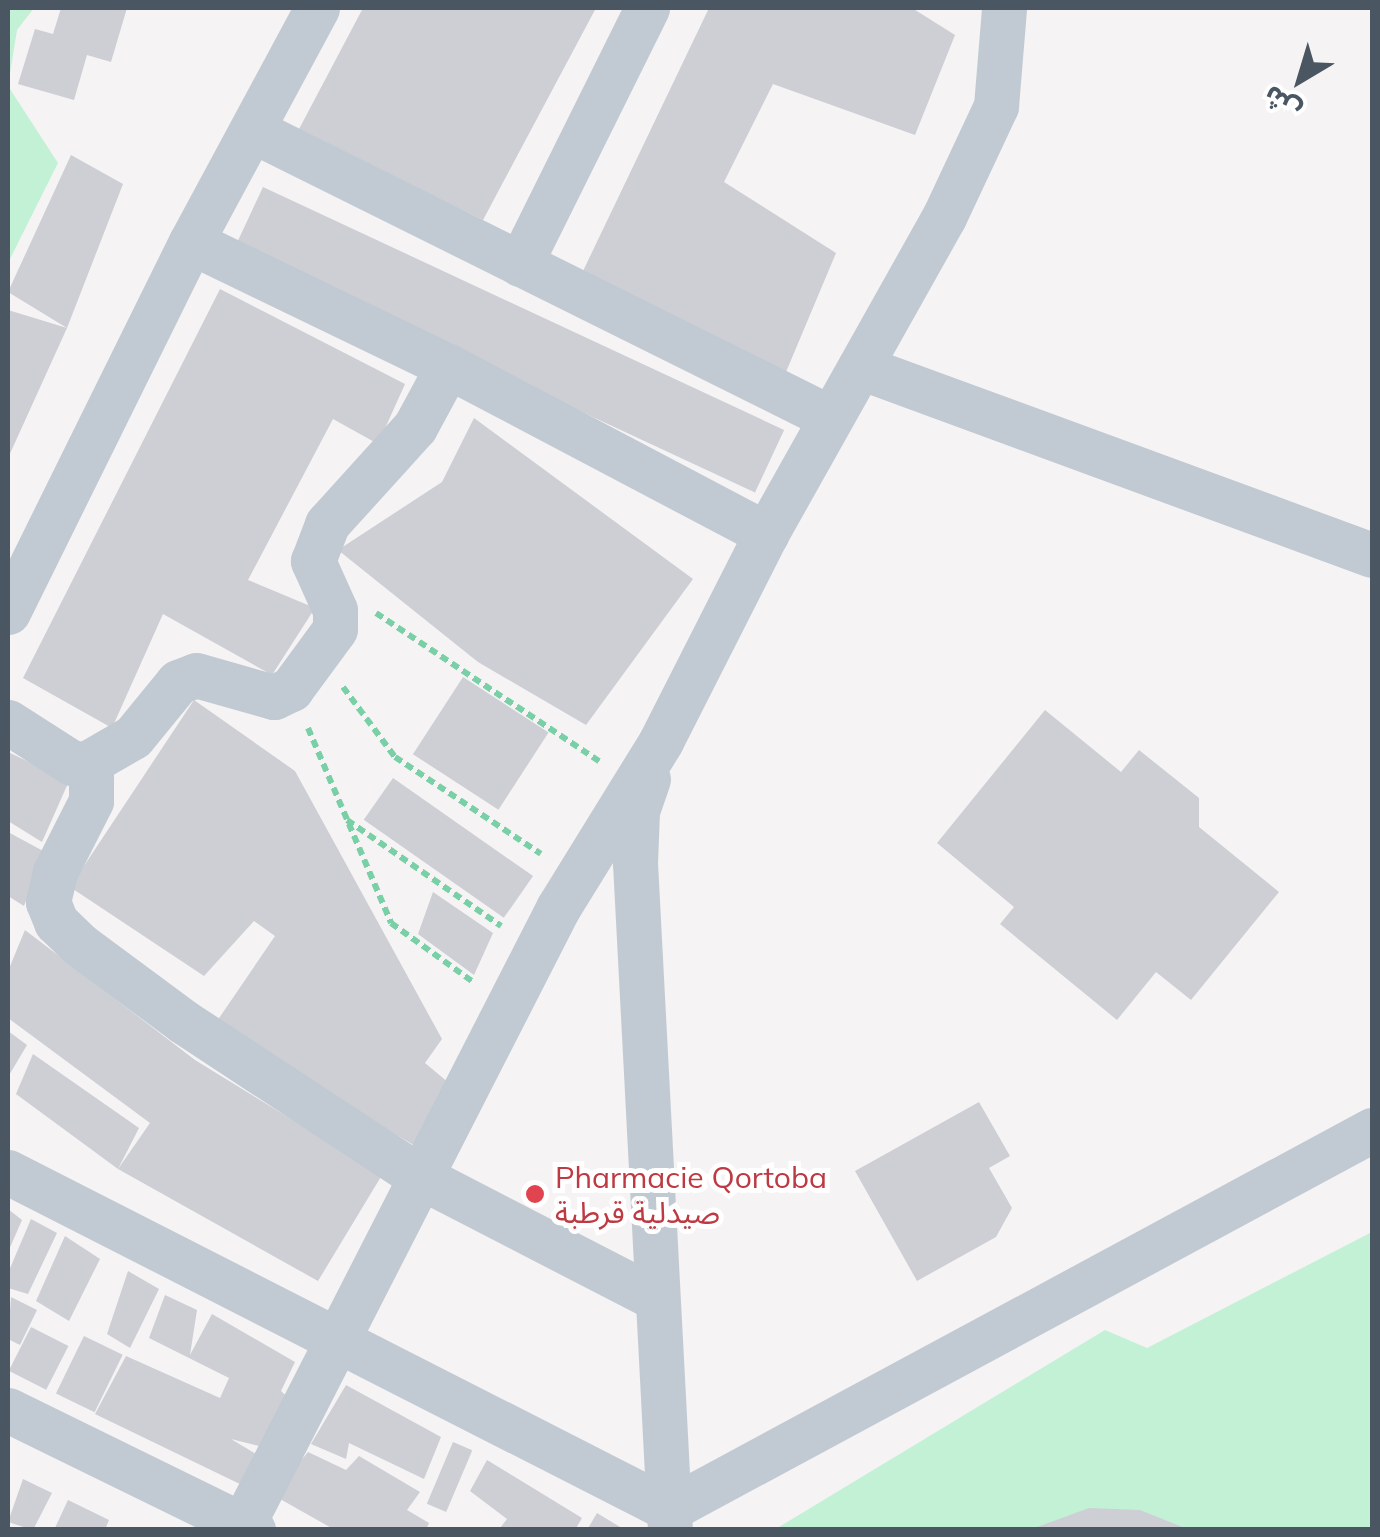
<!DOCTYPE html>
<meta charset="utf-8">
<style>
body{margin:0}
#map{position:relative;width:1380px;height:1537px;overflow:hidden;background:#f5f3f3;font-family:Mulish,"Noto Sans Arabic",sans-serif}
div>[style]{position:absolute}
.green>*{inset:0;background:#c3f1d5}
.building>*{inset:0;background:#cdcfd5;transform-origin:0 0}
.path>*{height:6px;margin-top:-3px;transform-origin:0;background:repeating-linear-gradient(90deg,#7ad0a6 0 8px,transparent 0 13px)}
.minor>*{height:45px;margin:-22.5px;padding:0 22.5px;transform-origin:22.5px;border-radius:22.5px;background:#c1cad2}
.dots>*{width:28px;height:28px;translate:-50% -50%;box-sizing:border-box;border:5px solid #fff;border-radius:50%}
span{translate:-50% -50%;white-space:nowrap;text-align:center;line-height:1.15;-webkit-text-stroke:10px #fff;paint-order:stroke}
.health-label{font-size:30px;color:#be3a42}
.left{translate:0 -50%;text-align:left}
.frame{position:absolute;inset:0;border:10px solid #4a5661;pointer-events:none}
.north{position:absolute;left:1250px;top:30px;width:100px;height:100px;-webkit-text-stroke:8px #fff;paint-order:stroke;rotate:218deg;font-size:28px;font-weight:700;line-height:40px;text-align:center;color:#4a5661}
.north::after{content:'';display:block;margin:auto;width:35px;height:45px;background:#4a5661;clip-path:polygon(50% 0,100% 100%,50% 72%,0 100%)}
</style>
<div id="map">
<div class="green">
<div style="clip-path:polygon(8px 8px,34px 8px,17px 30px,8px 86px,58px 163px,8px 263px)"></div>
<div style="clip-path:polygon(1372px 1232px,1372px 1529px,774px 1530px,1105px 1330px,1147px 1348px)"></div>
</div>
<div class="building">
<div style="clip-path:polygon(61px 8px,127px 8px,111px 62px,87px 55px,74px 100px,18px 84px,35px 29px,53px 34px)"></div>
<div style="clip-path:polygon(363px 8px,596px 8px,483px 220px,298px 131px)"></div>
<div style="clip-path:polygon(709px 8px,912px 8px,955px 35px,915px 135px,773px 84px,724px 182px,836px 253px,786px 372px,583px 271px)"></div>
<div style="clip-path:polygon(71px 155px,123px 184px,67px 328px,8px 458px,8px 310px,67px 328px,8px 292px)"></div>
<div style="left:263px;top:187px;width:575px;height:69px;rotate:25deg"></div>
<div style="clip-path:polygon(220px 289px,405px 384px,378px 444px,333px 419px,248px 580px,315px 608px,272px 675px,163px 614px,112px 728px,23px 678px)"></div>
<div style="clip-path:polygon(474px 418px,693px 579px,586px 725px,478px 662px,338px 550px,442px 482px)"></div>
<div style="left:463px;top:677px;width:102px;height:92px;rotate:33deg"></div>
<div style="clip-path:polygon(194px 700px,295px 771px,442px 1039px,425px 1063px,449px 1083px,417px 1147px,213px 1027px,275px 936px,254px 921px,204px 976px,70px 887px)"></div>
<div style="clip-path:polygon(1045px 710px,1121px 772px,1139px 750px,1199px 798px,1199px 827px,1279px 892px,1191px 1000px,1156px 972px,1117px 1020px,1000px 924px,1014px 907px,937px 843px)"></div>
<div style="clip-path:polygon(8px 752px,69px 781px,42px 842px,8px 821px)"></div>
<div style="left:393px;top:778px;width:171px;height:51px;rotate:35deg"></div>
<div style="clip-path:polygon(8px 832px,45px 852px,24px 906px,8px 896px)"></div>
<div style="clip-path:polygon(433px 892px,493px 933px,474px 975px,418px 934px)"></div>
<div style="clip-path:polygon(25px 930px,195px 1060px,382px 1175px,318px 1281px,118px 1169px,150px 1123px,8px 1018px,8px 971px)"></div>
<div style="clip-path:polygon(8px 1031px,27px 1045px,8px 1077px)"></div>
<div style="clip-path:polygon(33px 1054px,139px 1128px,118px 1169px,16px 1094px)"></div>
<div style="clip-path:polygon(979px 1102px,1010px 1156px,989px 1168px,1012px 1208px,996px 1237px,917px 1281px,855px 1171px)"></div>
<div style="clip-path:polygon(8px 1209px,22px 1220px,8px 1252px)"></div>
<div style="clip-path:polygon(31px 1219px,57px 1233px,28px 1294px,8px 1288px,8px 1273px)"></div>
<div style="clip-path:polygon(65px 1236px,100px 1259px,69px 1321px,36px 1301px)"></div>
<div style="clip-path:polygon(128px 1271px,159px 1289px,130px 1348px,107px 1334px)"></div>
<div style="clip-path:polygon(165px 1295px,197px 1310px,190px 1355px,212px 1314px,295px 1362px,281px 1391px,294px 1403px,263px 1447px,231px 1439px,256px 1454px,244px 1486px,95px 1414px,126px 1356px,220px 1398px,229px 1378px,149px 1338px)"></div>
<div style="clip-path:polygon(11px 1297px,37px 1310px,20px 1345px,8px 1339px)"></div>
<div style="left:31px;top:1327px;width:42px;height:49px;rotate:27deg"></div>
<div style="left:84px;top:1336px;width:43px;height:64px;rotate:26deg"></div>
<div style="clip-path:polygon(346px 1385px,441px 1437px,424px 1479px,349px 1443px,346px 1459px,311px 1444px)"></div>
<div style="left:453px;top:1442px;width:21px;height:67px;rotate:23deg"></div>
<div style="clip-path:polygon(308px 1452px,346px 1470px,359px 1456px,420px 1492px,407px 1510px,429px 1523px,426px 1530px,335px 1530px,273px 1495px)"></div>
<div style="clip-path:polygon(487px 1460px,582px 1518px,575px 1530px,500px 1528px,507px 1519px,470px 1491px)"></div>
<div style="clip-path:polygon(23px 1479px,52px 1493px,33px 1530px,8px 1522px)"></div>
<div style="clip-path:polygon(68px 1500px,109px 1520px,105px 1530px,54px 1530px)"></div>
<div style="clip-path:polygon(1089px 1508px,1140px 1510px,1190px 1530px,1029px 1530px)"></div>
<div style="clip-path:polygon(597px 1513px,625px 1530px,587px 1530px)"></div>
</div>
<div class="path">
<div style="left:376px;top:613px;width:268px;rotate:33.6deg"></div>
<div style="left:343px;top:687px;width:87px;rotate:53.4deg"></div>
<div style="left:395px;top:757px;width:175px;rotate:33.6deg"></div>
<div style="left:308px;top:728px;width:212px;rotate:66.9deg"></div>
<div style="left:391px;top:923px;width:101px;rotate:35.7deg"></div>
<div style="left:347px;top:820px;width:187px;rotate:34.5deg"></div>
</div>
<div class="minor">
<div style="left:254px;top:131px;width:644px;rotate:26.45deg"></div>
<div style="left:191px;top:242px;width:285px;rotate:25.8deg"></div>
<div style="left:448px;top:366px;width:360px;rotate:27.8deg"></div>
<div style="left:520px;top:264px;width:286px;rotate:-63.6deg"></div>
<div style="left:860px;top:367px;width:545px;rotate:20.16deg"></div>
<div style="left:8px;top:612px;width:413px;rotate:-63.7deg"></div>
<div style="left:191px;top:242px;width:266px;rotate:-61.7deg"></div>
<div style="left:8px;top:722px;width:76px;rotate:32.6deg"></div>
<div style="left:72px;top:763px;width:14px;rotate:4deg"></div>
<div style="left:86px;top:764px;width:15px;rotate:70deg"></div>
<div style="left:91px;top:778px;width:23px;rotate:90deg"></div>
<div style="left:91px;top:801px;width:80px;rotate:116.9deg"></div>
<div style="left:55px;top:872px;width:31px;rotate:103deg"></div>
<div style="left:48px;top:902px;width:22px;rotate:68deg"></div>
<div style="left:56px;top:922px;width:33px;rotate:44deg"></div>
<div style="left:80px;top:945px;width:129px;rotate:36.5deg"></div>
<div style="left:184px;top:1022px;width:279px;rotate:33.3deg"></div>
<div style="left:417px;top:1175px;width:270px;rotate:27.3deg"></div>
<div style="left:86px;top:764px;width:54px;rotate:-29.9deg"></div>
<div style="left:133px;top:737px;width:71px;rotate:-50.7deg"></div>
<div style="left:178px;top:682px;width:19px;rotate:-21deg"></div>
<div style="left:196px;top:675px;width:81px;rotate:15.8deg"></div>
<div style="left:274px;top:697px;width:19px;rotate:-25deg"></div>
<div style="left:291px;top:689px;width:74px;rotate:-53.7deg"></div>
<div style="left:335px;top:629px;width:19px;rotate:-90deg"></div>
<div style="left:335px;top:610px;width:54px;rotate:-114.2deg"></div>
<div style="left:313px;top:561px;width:40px;rotate:-69deg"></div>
<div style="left:327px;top:524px;width:131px;rotate:-47.8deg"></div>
<div style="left:415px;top:427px;width:69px;rotate:-61.6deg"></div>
<div style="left:648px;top:779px;width:34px;rotate:109deg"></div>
<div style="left:637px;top:811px;width:52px;rotate:92.2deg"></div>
<div style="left:635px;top:863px;width:668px;rotate:87deg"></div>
<div style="left:8px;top:1172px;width:742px;rotate:27.01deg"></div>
<div style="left:669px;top:1509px;width:799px;rotate:-28.33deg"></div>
<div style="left:8px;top:1410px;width:273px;rotate:26.1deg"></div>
<div style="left:240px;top:1530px;width:699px;rotate:-62.92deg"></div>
<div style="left:558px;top:908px;width:196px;rotate:-58.3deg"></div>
<div style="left:661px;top:741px;width:232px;rotate:-63.1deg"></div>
<div style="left:766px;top:534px;width:364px;rotate:-60.7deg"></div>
<div style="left:944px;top:217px;width:123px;rotate:-64.9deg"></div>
<div style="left:996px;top:106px;width:98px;rotate:-85.3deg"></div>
</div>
<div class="dots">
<div style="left:535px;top:1194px;background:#e0444e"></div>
</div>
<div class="health-label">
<span class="left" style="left:555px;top:1194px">Pharmacie Qortoba<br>صيدلية قرطبة</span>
</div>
<div class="frame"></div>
<div class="north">ش</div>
</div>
